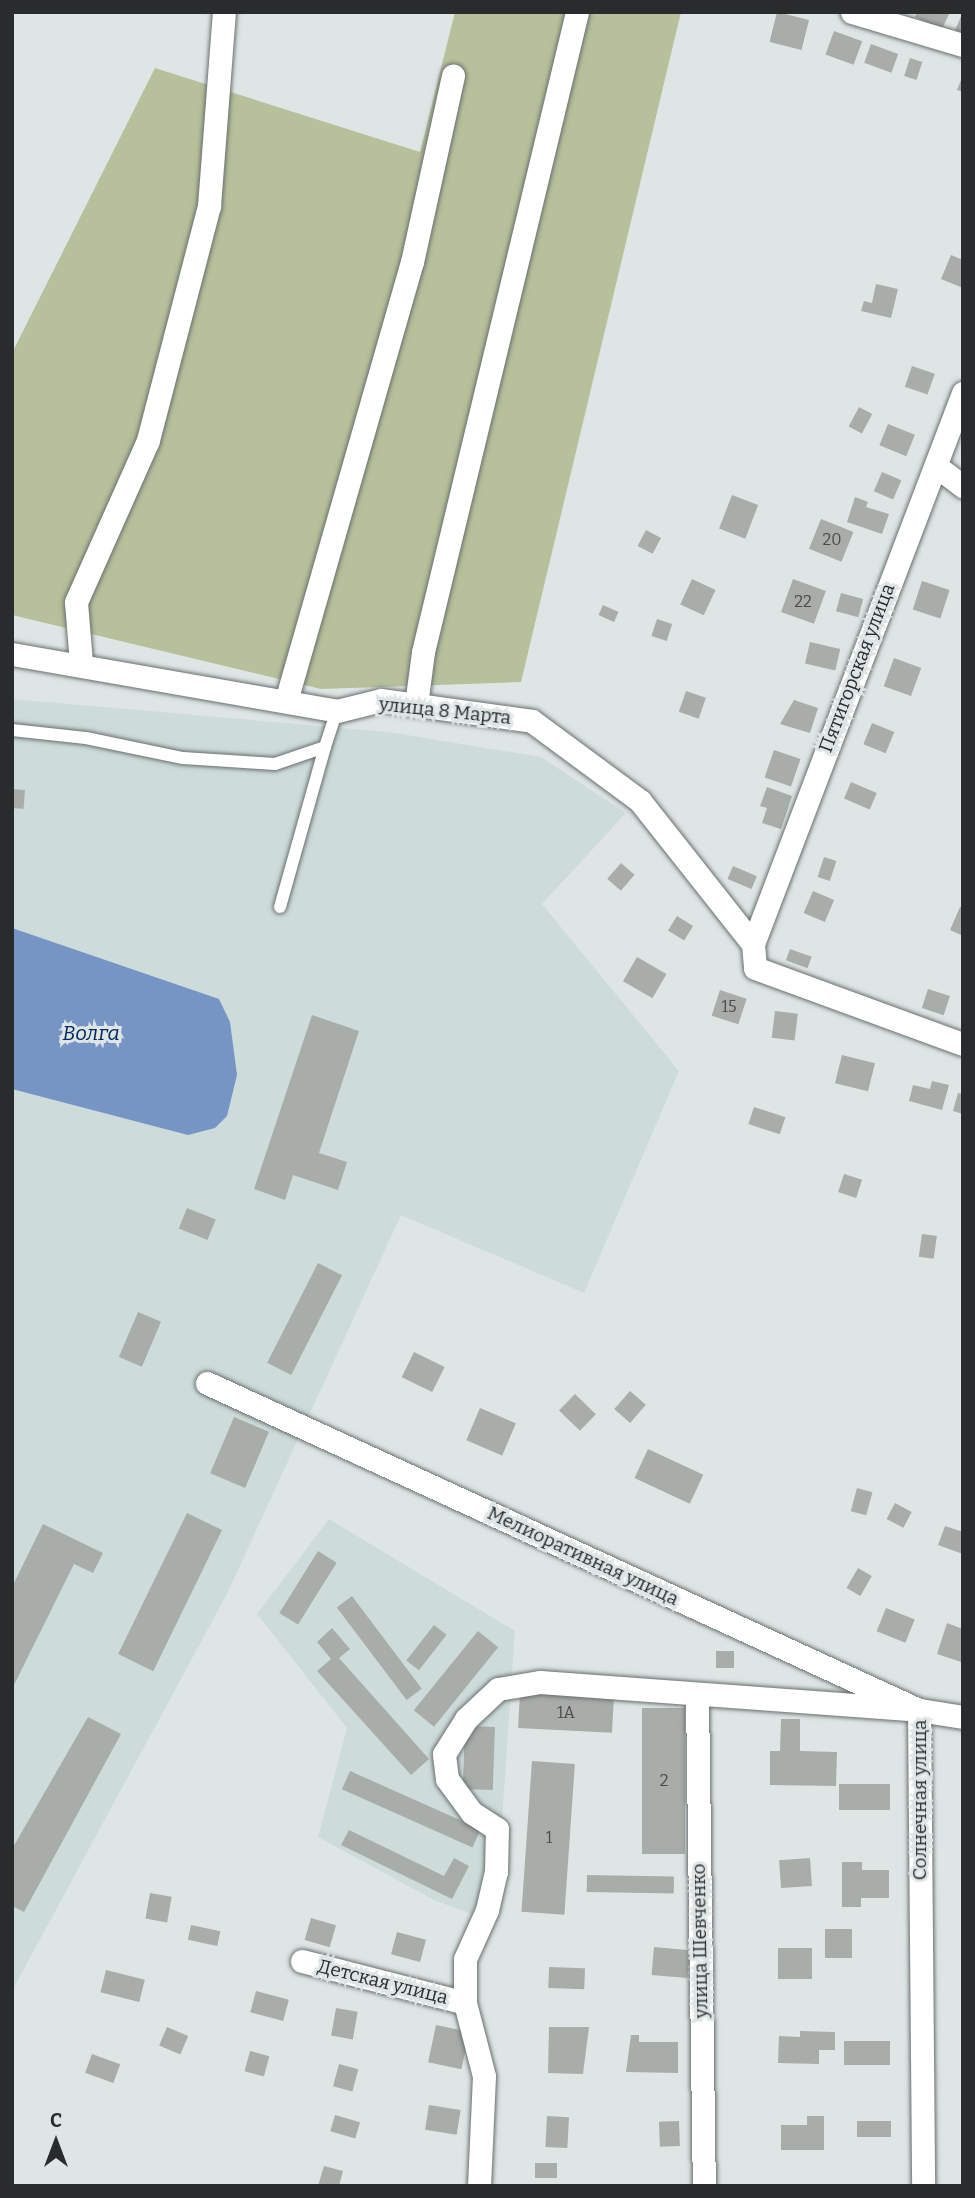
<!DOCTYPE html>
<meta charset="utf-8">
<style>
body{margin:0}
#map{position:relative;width:975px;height:2198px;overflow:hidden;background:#dfe5e5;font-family:Bitter,serif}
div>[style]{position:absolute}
.built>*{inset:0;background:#cddcda}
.green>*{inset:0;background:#b6c09b}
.water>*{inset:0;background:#7695c5}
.building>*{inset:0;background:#a8ada9;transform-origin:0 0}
.roads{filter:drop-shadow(0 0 2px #696f6e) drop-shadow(0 0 2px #696f6e)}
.service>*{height:12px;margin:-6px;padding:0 6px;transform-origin:6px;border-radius:6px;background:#fff}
.minor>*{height:23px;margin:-11.5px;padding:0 11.5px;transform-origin:11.5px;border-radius:11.5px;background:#fff}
span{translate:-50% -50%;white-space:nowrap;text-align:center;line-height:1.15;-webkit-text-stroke:6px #dfe5e5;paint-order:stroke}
.number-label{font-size:16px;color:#494c4b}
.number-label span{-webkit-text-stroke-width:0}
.street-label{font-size:19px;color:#292c2c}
.water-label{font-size:21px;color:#012962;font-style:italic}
.frame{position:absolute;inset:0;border:14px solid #292c2c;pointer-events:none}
.north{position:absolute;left:21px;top:2107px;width:70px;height:70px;-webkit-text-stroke:5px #dfe5e5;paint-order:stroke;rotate:0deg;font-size:19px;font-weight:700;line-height:28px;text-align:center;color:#292c2c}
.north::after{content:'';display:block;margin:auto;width:24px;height:32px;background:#292c2c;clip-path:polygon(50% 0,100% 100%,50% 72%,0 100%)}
</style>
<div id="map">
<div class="built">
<div style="clip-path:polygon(12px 699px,389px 732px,541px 757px,626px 813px,542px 904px,679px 1071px,584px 1293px,401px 1215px,227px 1594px,12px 1991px)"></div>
<div style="clip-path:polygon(329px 1519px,515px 1631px,495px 1923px,434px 1900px,318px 1837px,347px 1728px,257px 1614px)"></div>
</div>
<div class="green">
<div style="clip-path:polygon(455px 12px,681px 12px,521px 682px,321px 689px,12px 615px,12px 353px,155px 68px,420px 152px)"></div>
</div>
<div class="water">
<div style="clip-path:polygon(12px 928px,219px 999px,230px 1022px,237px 1075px,227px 1116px,215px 1128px,188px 1135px,12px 1089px)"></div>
</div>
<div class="building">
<div style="left:777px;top:12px;width:33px;height:31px;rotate:14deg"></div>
<div style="clip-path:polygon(917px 12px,950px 12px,942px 29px,915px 17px)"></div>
<div style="clip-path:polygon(963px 12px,963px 33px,955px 30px)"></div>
<div style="left:834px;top:31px;width:30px;height:25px;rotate:20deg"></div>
<div style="left:871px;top:44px;width:29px;height:20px;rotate:20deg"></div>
<div style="left:910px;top:58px;width:13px;height:19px;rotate:18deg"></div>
<div style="clip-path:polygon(963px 75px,963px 92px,957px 90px)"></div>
<div style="clip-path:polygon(951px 255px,963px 260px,963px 288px,941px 279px)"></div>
<div style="clip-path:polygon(876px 284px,898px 289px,891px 318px,861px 311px,864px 301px,872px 303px)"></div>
<div style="left:912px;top:366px;width:24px;height:22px;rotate:19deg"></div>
<div style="left:859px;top:407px;width:15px;height:22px;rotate:28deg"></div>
<div style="left:888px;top:424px;width:29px;height:23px;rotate:22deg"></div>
<div style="left:882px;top:472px;width:21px;height:21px;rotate:23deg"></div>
<div style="left:732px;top:495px;width:28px;height:36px;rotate:21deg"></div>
<div style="clip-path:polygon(855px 497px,868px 502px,866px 507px,889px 514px,882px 534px,847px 522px)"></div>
<div style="left:821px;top:519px;width:35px;height:32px;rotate:22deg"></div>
<div style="left:646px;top:530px;width:17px;height:18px;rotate:28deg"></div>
<div style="left:692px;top:579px;width:26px;height:28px;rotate:25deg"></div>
<div style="left:793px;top:579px;width:35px;height:35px;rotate:20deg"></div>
<div style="left:922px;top:581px;width:29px;height:30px;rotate:18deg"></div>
<div style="left:841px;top:593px;width:23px;height:19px;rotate:15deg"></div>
<div style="left:603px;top:605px;width:17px;height:11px;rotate:24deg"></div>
<div style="left:657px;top:619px;width:16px;height:18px;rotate:18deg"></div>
<div style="left:810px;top:642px;width:31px;height:22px;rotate:13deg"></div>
<div style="left:894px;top:658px;width:29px;height:30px;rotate:20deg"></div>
<div style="left:686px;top:691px;width:21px;height:22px;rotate:19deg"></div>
<div style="clip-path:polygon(794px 700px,818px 708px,810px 733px,780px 724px)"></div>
<div style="left:872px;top:723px;width:24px;height:23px;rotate:22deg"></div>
<div style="left:774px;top:750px;width:28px;height:29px;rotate:19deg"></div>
<div style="left:851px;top:782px;width:28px;height:18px;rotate:23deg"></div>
<div style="clip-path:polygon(767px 787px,792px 796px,781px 829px,762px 823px,767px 808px,760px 806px)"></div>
<div style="left:12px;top:789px;width:13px;height:19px;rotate:4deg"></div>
<div style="left:824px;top:857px;width:13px;height:21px;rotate:18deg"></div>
<div style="left:621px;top:863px;width:18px;height:21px;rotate:41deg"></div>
<div style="left:733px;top:866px;width:26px;height:14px;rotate:23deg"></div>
<div style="left:813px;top:891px;width:23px;height:24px;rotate:23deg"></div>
<div style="clip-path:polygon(960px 907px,963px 908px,963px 936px,950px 930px)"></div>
<div style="left:677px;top:916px;width:19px;height:17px;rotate:32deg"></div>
<div style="left:790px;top:949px;width:23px;height:12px;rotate:20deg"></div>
<div style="left:637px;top:957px;width:34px;height:28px;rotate:30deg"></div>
<div style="left:928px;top:989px;width:23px;height:20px;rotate:18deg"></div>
<div style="left:720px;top:990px;width:28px;height:27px;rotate:18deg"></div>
<div style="left:775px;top:1011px;width:23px;height:27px;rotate:7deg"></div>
<div style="clip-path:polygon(312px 1015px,359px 1031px,319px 1153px,347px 1162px,338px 1190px,293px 1175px,285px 1200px,254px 1189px)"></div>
<div style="left:842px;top:1055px;width:34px;height:29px;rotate:14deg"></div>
<div style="clip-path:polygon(932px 1081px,949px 1085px,942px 1110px,909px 1101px,913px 1085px,930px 1089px)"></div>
<div style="clip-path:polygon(958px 1093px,963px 1094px,963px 1114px,953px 1111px)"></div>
<div style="left:754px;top:1107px;width:33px;height:18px;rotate:18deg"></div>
<div style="left:844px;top:1174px;width:19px;height:19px;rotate:18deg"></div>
<div style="left:187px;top:1208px;width:31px;height:22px;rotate:22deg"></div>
<div style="left:922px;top:1234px;width:15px;height:23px;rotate:8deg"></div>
<div style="left:318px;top:1263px;width:27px;height:112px;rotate:27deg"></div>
<div style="left:138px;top:1312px;width:25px;height:49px;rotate:23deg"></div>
<div style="left:414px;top:1352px;width:34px;height:28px;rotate:26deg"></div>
<div style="left:630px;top:1391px;width:21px;height:24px;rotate:41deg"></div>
<div style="left:575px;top:1394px;width:29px;height:23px;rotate:44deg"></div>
<div style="left:480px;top:1408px;width:39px;height:35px;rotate:23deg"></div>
<div style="left:234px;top:1417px;width:38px;height:61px;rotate:23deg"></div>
<div style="left:648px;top:1449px;width:61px;height:32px;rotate:25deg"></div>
<div style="left:857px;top:1488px;width:16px;height:24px;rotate:15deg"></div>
<div style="left:895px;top:1503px;width:19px;height:18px;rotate:28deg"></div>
<div style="left:187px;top:1513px;width:39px;height:157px;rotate:26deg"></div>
<div style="clip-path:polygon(43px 1524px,103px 1553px,93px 1573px,74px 1564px,12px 1689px,12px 1587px)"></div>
<div style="clip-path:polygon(945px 1526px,963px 1532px,963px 1554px,938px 1545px)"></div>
<div style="left:318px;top:1551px;width:22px;height:73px;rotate:32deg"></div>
<div style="left:858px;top:1568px;width:16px;height:23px;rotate:30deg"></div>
<div style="left:352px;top:1596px;width:116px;height:19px;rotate:53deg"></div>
<div style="left:886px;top:1608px;width:31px;height:25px;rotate:22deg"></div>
<div style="clip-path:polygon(947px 1623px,963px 1629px,961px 1662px,937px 1654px)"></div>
<div style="left:434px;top:1625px;width:16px;height:45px;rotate:38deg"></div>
<div style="clip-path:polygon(332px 1628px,350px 1649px,339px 1658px,429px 1759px,411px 1775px,317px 1671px,331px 1659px,317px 1642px)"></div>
<div style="left:478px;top:1631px;width:26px;height:102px;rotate:39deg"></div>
<div style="left:716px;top:1651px;width:18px;height:17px"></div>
<div style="left:520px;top:1692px;width:94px;height:36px;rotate:3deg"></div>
<div style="left:642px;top:1708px;width:43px;height:146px"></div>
<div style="clip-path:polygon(88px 1717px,121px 1734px,24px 1912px,12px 1906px,12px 1849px)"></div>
<div style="clip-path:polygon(781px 1719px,800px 1719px,800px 1751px,837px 1752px,836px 1786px,770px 1785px,770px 1751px,780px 1751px)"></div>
<div style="left:465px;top:1726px;width:30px;height:63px;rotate:2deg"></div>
<div style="left:532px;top:1761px;width:43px;height:151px;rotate:4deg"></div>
<div style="left:350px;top:1771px;width:143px;height:20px;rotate:24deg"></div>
<div style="left:890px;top:1784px;width:26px;height:51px;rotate:90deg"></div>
<div style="clip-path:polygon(349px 1830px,444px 1876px,454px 1858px,469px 1866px,452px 1899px,341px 1845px)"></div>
<div style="left:810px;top:1858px;width:28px;height:31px;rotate:86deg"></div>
<div style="clip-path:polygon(842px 1862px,862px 1862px,862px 1870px,889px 1870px,889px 1898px,861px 1898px,861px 1907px,842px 1907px)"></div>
<div style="left:587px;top:1875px;width:87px;height:17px;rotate:1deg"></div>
<div style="left:150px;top:1893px;width:22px;height:26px;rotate:10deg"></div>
<div style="left:311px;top:1918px;width:26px;height:23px;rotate:16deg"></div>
<div style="left:191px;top:1925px;width:30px;height:15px;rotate:12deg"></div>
<div style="left:825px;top:1929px;width:27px;height:29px"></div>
<div style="left:397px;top:1932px;width:30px;height:23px;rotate:15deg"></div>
<div style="left:654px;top:1947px;width:36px;height:28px;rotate:5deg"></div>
<div style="left:778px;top:1948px;width:34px;height:31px"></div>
<div style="left:549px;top:1967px;width:36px;height:21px;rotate:2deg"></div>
<div style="left:106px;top:1970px;width:40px;height:23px;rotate:14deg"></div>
<div style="left:256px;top:1991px;width:34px;height:22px;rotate:15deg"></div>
<div style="left:336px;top:2008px;width:22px;height:28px;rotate:10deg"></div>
<div style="left:436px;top:2025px;width:34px;height:38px;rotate:12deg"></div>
<div style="left:167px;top:2027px;width:23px;height:20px;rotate:23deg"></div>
<div style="clip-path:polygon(549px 2027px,589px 2027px,583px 2074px,548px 2073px)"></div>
<div style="clip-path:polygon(800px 2031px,835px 2032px,835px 2050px,819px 2050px,819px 2064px,778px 2063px,779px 2036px,800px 2037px)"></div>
<div style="clip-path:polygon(631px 2035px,639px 2035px,639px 2042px,678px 2042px,678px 2073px,626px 2072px)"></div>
<div style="left:890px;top:2041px;width:24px;height:46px;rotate:90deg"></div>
<div style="left:250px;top:2051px;width:20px;height:21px;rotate:15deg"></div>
<div style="left:92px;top:2054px;width:30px;height:20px;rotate:20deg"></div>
<div style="left:339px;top:2064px;width:20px;height:23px;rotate:15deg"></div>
<div style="left:429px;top:2105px;width:32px;height:25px;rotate:9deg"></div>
<div style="left:335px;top:2115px;width:26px;height:17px;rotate:16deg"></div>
<div style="left:547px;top:2116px;width:22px;height:31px;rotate:3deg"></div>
<div style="clip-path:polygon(807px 2116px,824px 2116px,824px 2150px,781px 2150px,781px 2125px,807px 2125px)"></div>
<div style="left:679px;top:2121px;width:25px;height:20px;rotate:88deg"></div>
<div style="left:857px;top:2121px;width:34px;height:16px"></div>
<div style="left:557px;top:2163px;width:15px;height:22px;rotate:90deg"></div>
<div style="clip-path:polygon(324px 2166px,343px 2171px,339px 2186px,318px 2186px)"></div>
</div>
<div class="roads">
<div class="service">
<div style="left:12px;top:730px;width:74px;rotate:6.2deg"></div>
<div style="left:86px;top:738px;width:99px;rotate:11.7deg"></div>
<div style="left:183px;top:758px;width:92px;rotate:3.7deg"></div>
<div style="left:275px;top:764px;width:53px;rotate:-18.8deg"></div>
<div style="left:325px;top:747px;width:38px;rotate:-72deg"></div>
<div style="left:280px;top:907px;width:166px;rotate:-74.3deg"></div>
</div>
<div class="minor">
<div style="left:852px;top:12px;width:116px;rotate:16.6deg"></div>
<div style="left:936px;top:466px;width:34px;rotate:37deg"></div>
<div style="left:12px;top:654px;width:330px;rotate:9.9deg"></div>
<div style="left:337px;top:711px;width:45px;rotate:-14deg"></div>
<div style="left:381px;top:700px;width:152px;rotate:7.9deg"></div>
<div style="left:532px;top:721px;width:134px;rotate:36.5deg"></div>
<div style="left:640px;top:801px;width:182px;rotate:51.7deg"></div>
<div style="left:753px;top:944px;width:24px;rotate:85deg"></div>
<div style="left:755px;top:968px;width:221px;rotate:20.1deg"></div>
<div style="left:81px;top:663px;width:61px;rotate:-94.7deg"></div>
<div style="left:76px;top:602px;width:177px;rotate:-66deg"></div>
<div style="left:148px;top:440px;width:242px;rotate:-75.4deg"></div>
<div style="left:209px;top:206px;width:195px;rotate:-85.6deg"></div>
<div style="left:286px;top:701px;width:457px;rotate:-74deg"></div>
<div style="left:412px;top:262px;width:191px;rotate:-77.6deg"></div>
<div style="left:416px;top:705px;width:53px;rotate:-82.5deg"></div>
<div style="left:423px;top:652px;width:658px;rotate:-76.47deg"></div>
<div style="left:753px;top:944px;width:590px;rotate:-69.14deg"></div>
<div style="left:207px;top:1383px;width:784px;rotate:24.67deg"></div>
<div style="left:919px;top:1710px;width:45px;rotate:9deg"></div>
<div style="left:697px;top:1695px;width:491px;rotate:89.2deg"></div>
<div style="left:302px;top:1961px;width:168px;rotate:14.4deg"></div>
<div style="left:479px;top:2186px;width:110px;rotate:-87.4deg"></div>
<div style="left:484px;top:2076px;width:75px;rotate:-104.6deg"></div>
<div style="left:465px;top:2003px;width:44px;rotate:-90deg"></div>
<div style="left:465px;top:1959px;width:54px;rotate:-65.8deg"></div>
<div style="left:487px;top:1910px;width:39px;rotate:-77deg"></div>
<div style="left:496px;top:1872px;width:43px;rotate:-88.7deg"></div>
<div style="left:497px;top:1829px;width:30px;rotate:-147deg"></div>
<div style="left:472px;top:1813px;width:42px;rotate:-126.3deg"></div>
<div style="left:447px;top:1779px;width:25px;rotate:-97deg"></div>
<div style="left:444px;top:1754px;width:41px;rotate:-57.8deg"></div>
<div style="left:466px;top:1719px;width:44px;rotate:-43.2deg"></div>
<div style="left:498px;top:1689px;width:43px;rotate:-9.5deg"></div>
<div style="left:540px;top:1682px;width:380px;rotate:4.2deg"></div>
<div style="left:919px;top:1710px;width:476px;rotate:89.5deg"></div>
</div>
</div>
<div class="number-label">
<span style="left:832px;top:540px">20</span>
<span style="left:803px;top:602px">22</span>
<span style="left:729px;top:1007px">15</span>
<span style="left:566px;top:1713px">1А</span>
<span style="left:664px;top:1781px">2</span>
<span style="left:549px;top:1838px">1</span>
</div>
<div class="street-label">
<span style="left:857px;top:668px;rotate:-69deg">Пятигорская улица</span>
<span style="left:445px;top:711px;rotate:6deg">улица 8 Марта</span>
<span style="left:583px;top:1556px;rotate:25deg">Мелиоративная улица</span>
<span style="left:920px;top:1800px;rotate:-90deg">Солнечная улица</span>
<span style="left:700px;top:1941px;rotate:-91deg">улица Шевченко</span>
<span style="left:383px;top:1982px;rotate:14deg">Детская улица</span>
</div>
<div class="water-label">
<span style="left:91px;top:1033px">Волга</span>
</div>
<div class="frame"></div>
<div class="north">С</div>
</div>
